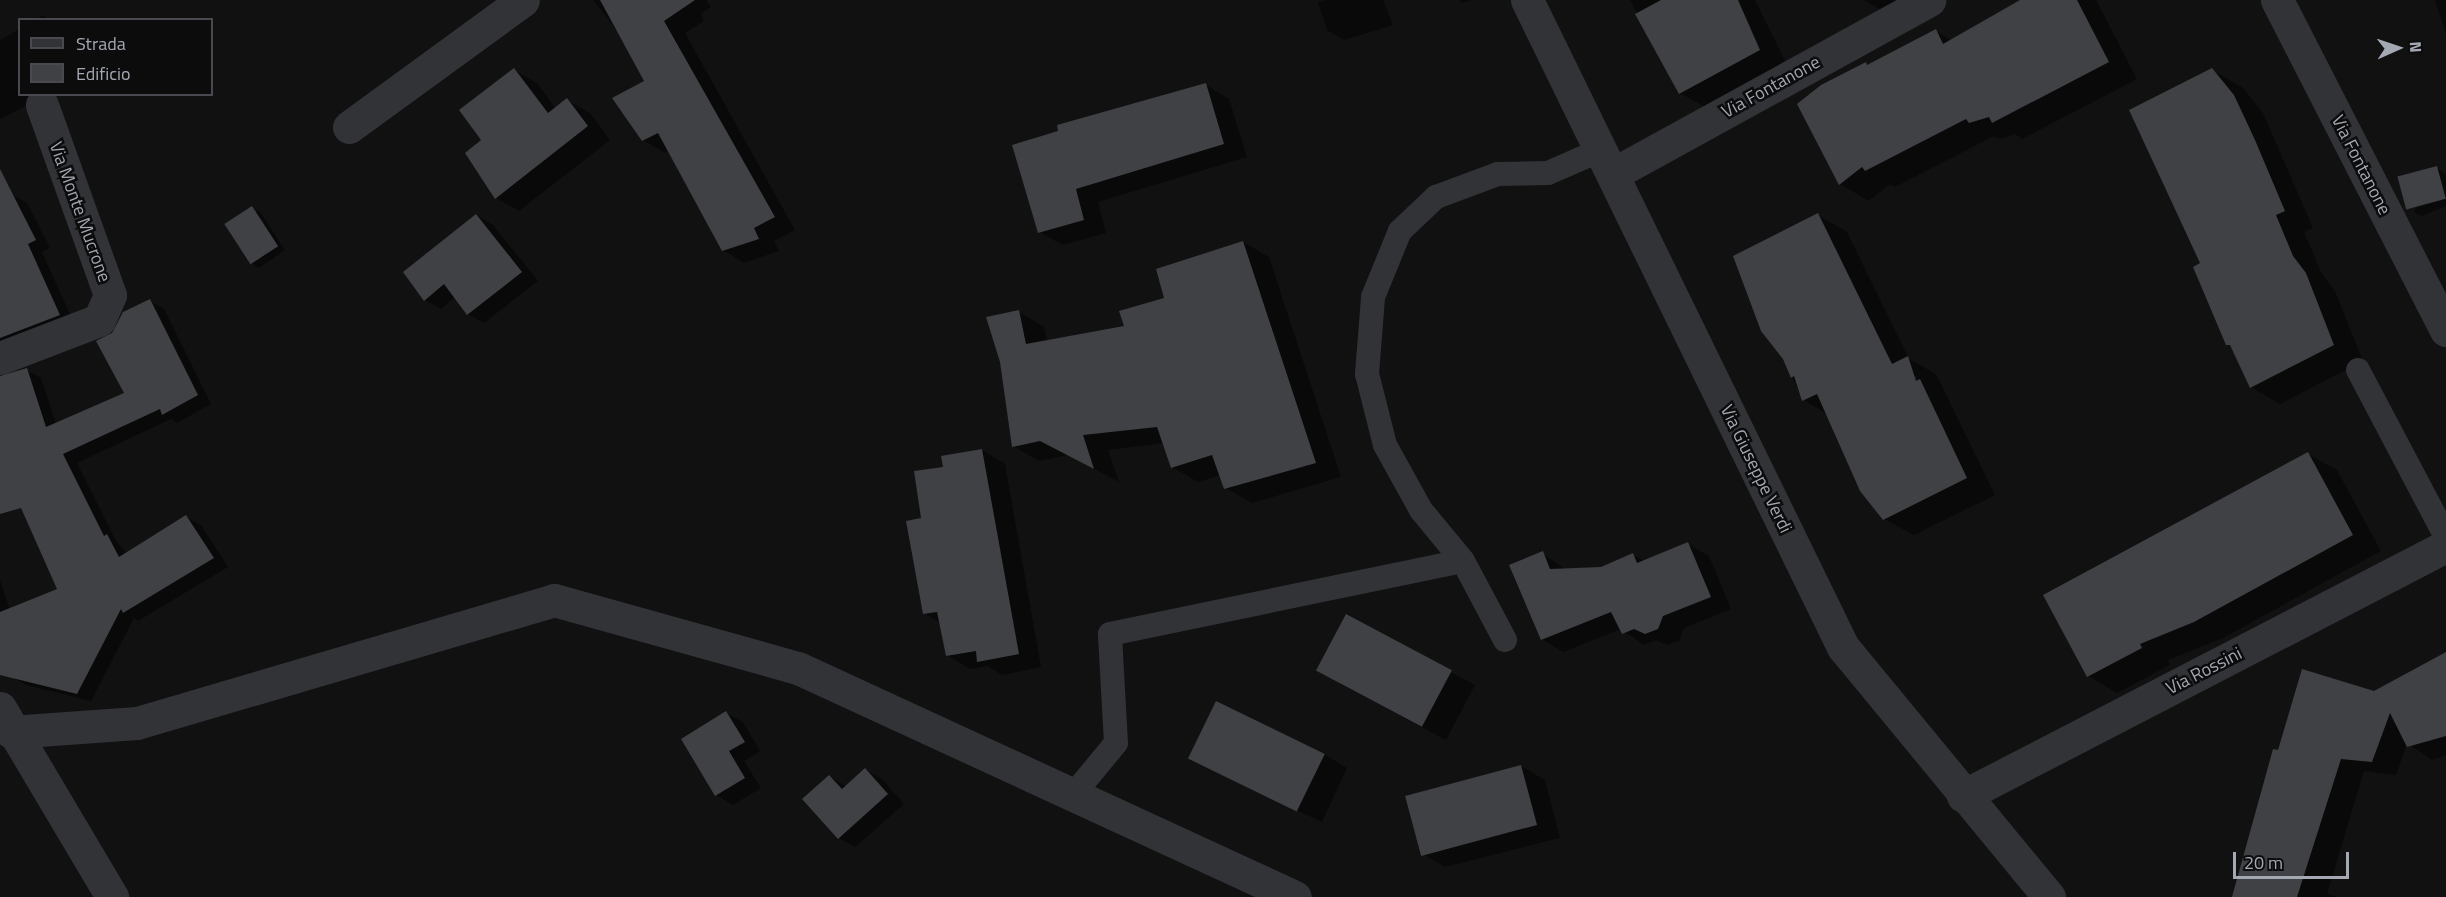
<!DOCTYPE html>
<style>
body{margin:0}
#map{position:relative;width:2446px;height:897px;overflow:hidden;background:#111112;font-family:"Titillium Web",sans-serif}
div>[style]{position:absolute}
.shadow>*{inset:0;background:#0007}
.building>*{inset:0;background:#404145;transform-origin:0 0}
.service>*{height:24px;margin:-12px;padding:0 12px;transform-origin:12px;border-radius:12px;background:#323337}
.minor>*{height:33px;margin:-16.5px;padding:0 16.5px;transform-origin:16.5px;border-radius:16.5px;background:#323337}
span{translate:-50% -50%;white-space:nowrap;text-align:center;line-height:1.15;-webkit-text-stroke:5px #0c0c0d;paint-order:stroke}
.street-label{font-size:18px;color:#a3a8b2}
.legend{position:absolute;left:18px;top:18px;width:195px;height:78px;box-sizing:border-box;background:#0c0c0d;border:2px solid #484a4f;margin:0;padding:8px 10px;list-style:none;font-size:18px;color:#a3a8b2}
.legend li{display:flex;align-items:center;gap:12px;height:30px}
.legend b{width:30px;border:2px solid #484a4f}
.north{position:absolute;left:2368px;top:18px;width:60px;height:60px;-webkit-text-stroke:4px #0c0c0d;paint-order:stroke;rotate:87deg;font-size:16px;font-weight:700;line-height:24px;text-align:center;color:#a3a8b2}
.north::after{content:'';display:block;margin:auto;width:21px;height:27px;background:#a3a8b2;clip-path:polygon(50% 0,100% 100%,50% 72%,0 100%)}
.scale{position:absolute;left:2233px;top:852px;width:116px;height:27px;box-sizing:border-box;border:3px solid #a3a8b2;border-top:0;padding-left:8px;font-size:18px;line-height:21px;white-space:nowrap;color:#a3a8b2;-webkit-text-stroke:4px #0c0c0d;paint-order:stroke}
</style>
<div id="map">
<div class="shadow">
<div style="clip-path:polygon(593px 0,706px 0,711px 7px,701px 14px,704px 21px,685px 33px,795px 230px,774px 241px,779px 251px,744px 263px,723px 250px,669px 150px,665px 153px,643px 140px,615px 98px,646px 82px,619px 33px)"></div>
<div style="clip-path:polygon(1326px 0,1383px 0,1393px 25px,1344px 40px,1327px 30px,1318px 2px)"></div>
<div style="clip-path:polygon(1458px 0,1472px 0,1463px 3px)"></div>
<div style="clip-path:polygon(1630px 0,1755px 0,1788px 67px,1709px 109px,1680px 93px)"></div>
<div style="clip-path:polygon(1864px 0,1905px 0,1883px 11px)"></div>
<div style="clip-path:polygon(2032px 0,2096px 0,2137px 79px,2022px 139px,2015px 134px,1999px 139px,1994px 136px,1895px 187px,1890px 184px,1869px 201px,1840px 184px,1866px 64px,1869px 66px,1936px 31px,1952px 41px)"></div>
<div style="clip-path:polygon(2435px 0,2446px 0,2446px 34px)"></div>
<div style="clip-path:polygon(43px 15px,51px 20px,35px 20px)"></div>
<div style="clip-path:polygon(20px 29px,20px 94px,48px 94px,0 119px,0 40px)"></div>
<div style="clip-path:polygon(514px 70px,537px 83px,556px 109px,567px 100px,591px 114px,610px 140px,519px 211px,496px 198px,483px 141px)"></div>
<div style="clip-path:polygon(2212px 70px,2242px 87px,2263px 113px,2313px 228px,2304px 232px,2322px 274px,2335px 291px,2363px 361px,2280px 404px,2251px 387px,2233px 348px,2227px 344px,2202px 264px)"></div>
<div style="clip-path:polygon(1206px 85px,1229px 99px,1247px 157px,1098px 202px,1106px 233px,1063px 245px,1039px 232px,1014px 146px)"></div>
<div style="clip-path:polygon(2437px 168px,2446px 175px,2446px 206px,2422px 216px,2414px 212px)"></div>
<div style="clip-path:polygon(12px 195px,27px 203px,50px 248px,42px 252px,74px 323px,0 358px,0 201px)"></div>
<div style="clip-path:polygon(252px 208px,260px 212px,285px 250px,259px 268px,252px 263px,227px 225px)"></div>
<div style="clip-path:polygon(476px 215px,493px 225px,538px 281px,484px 323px,468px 314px,455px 297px,441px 309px,425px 300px)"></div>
<div style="clip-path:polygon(evenodd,1818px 215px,1847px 232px,1909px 359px,1936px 374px,1995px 495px,1914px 535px,1884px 519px,1827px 414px,1804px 400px,1792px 377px,1818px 215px,1913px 376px,1916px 376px,1920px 388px,1913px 376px)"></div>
<div style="clip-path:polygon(1243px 242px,1269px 257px,1341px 477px,1252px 503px,1226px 488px,1221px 475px,1198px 482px,1172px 467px,1164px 443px,1108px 450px,1119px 482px,1068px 455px,1039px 461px,1013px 446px,1019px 312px,1044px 327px,1047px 342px,1126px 327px)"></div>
<div style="clip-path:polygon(150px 301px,164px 309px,211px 404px,177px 423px,171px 419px,77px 463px,116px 541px,127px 554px,186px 517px,201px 525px,228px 567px,138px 621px,134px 618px,91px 701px,26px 685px,11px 676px,0 657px,0 580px,10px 610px,59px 589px,0 455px,0 377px,26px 370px,41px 378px,56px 424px,126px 394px,113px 334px)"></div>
<div style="clip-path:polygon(982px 450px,1005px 464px,1041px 667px,1002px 675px,987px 666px,970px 669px,947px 655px,941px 623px,924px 613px,944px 469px)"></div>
<div style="clip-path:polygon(2308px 454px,2337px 470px,2381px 551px,2223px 638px,2168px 660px,2170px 665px,2117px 693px,2088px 676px)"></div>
<div style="clip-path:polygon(1688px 544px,1709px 556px,1731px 609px,1684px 628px,1679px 641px,1667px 645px,1656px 640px,1644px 645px,1621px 629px,1563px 652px,1542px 639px,1542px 553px,1566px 570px,1601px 568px,1633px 555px,1644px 561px)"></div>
<div style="clip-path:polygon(1346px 616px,1475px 685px,1446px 740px,1341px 684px)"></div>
<div style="clip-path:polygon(2446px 653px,2446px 755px,2432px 760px,2407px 743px,2396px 775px,2364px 771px,2327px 894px,2336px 897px,2233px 897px,2279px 752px)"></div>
<div style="clip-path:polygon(726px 713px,743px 722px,760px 751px,744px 761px,761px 788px,733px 805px,716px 795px,683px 740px)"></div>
<div style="clip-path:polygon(1324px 754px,1347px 768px,1322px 822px,1190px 759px)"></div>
<div style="clip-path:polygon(1521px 766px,1545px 780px,1560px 838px,1445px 867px,1421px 853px)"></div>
<div style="clip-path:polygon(865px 770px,882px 779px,904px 804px,855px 847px,839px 838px,830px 777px,847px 787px)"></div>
</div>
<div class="building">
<div style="clip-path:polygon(600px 0,695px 0,664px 21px,775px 217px,754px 228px,759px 239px,722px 251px,658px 133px,642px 141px,612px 98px,644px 81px)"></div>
<div style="clip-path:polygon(1661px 0,1738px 0,1760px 50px,1679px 94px,1635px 14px)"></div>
<div style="clip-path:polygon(2020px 0,2077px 0,2109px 62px,1992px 123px,1989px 117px,1969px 123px,1966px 119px,1865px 171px,1862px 167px,1839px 185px,1797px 104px,1821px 85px,1866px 62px,1867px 65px,1936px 29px,1943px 44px)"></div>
<div style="clip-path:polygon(514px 68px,548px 113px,567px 98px,588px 126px,495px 199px,465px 153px,481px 140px,459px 110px)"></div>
<div style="clip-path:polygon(2212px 68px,2234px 95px,2255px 140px,2285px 211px,2276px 215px,2293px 256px,2306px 273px,2334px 345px,2250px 388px,2230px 345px,2226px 345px,2193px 267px,2200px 263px,2129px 110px)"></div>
<div style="clip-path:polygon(1206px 83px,1224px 144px,1076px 189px,1084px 220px,1038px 233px,1012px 145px,1058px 131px,1057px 125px)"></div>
<div style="left:2437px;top:166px;width:34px;height:41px;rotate:75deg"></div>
<div style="clip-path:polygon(0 169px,36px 240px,28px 244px,60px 315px,0 338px)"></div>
<div style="left:252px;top:206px;width:48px;height:33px;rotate:57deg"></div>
<div style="clip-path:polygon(1818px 213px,1892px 364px,1908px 356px,1916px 381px,1920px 379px,1967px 478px,1883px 520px,1860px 491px,1817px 394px,1802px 401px,1794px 376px,1791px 378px,1783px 359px,1761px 331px,1733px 256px)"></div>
<div style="clip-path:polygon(476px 214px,522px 272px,467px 315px,444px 284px,424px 301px,403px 272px)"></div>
<div style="clip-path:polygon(1243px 241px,1316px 463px,1224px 489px,1212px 455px,1171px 468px,1157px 427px,1083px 435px,1094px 469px,1040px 441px,1012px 447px,1000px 362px,986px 317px,1019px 310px,1026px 344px,1124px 326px,1119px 311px,1164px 298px,1156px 269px)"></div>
<div style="clip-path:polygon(150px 299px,198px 395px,162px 415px,160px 409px,63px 454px,104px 536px,107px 534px,119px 557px,186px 515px,214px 558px,123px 613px,121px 609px,77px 694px,0 675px,0 612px,57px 589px,21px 508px,0 514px,0 376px,27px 368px,46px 427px,124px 393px,96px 341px,112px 333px,123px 312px)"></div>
<div style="clip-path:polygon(982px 449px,1019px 654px,977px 662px,976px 651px,946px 656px,937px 612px,923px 614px,906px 521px,921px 518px,914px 471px,943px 467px,941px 456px)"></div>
<div style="clip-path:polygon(2308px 452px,2353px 535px,2194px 622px,2140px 644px,2142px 648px,2087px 677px,2043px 595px)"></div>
<div style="clip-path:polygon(1688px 542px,1711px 597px,1663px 616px,1658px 629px,1645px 634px,1634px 629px,1622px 634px,1611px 612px,1541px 640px,1509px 565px,1543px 551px,1550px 569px,1601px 567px,1633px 553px,1637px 563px)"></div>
<div style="left:1346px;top:614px;width:120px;height:64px;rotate:28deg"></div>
<div style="clip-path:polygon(2446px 652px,2446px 736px,2407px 747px,2390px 713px,2372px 762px,2341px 759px,2297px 897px,2232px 897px,2273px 749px,2278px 750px,2302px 669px,2374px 691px)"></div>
<div style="left:1216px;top:701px;width:121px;height:64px;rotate:26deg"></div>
<div style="clip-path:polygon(726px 711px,745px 742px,729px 751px,745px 778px,715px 796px,681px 739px)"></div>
<div style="left:1521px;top:765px;width:62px;height:120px;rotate:75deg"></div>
<div style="clip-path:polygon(865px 768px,888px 794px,838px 839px,802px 799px,829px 775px,842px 789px)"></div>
</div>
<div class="service">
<div style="left:2358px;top:370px;width:189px;rotate:62.2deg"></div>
<div style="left:1505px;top:640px;width:89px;rotate:-118deg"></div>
<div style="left:1463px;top:561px;width:66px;rotate:-129.5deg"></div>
<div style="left:1421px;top:510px;width:74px;rotate:-119deg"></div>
<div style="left:1385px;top:445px;width:73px;rotate:-104.2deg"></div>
<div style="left:1367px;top:374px;width:77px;rotate:-85.5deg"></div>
<div style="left:1373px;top:297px;width:71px;rotate:-67.8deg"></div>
<div style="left:1400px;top:231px;width:50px;rotate:-43.4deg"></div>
<div style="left:1436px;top:197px;width:66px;rotate:-20.4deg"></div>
<div style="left:1498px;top:174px;width:50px;rotate:-1.1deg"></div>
<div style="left:1548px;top:173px;width:58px;rotate:-23.5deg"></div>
<div style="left:1073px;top:795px;width:67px;rotate:-50.4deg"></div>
<div style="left:1116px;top:743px;width:109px;rotate:-93.2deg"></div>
<div style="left:1110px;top:634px;width:360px;rotate:-11.7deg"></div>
</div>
<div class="minor">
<div style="left:1527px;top:0;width:720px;rotate:63.97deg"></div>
<div style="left:1843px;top:647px;width:324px;rotate:50.5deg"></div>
<div style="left:2277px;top:0;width:371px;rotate:62.9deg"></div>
<div style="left:349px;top:127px;width:215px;rotate:-36.1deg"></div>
<div style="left:1613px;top:174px;width:361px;rotate:-28.8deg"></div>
<div style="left:0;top:358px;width:106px;rotate:-21deg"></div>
<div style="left:99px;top:320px;width:27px;rotate:-66deg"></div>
<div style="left:110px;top:295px;width:202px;rotate:-109.7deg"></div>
<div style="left:0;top:708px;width:220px;rotate:59.3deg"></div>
<div style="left:11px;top:732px;width:126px;rotate:-4.1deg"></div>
<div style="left:137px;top:723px;width:435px;rotate:-16.4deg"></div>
<div style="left:554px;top:600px;width:253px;rotate:15.6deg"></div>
<div style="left:798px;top:668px;width:547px;rotate:24.74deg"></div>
<div style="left:1963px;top:796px;width:544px;rotate:-27.37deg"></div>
</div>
<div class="street-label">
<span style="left:1771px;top:87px;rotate:-29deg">Via Fontanone</span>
<span style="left:2361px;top:165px;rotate:63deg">Via Fontanone</span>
<span style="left:80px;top:212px;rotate:70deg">Via Monte Mucrone</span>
<span style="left:1756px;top:469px;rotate:64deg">Via Giuseppe Verdi</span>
<span style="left:2204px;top:671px;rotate:-27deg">Via Rossini</span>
</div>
<ul class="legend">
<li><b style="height:8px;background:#323337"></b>Strada</li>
<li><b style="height:16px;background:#404145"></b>Edificio</li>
</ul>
<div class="north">N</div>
<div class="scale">20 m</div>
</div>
